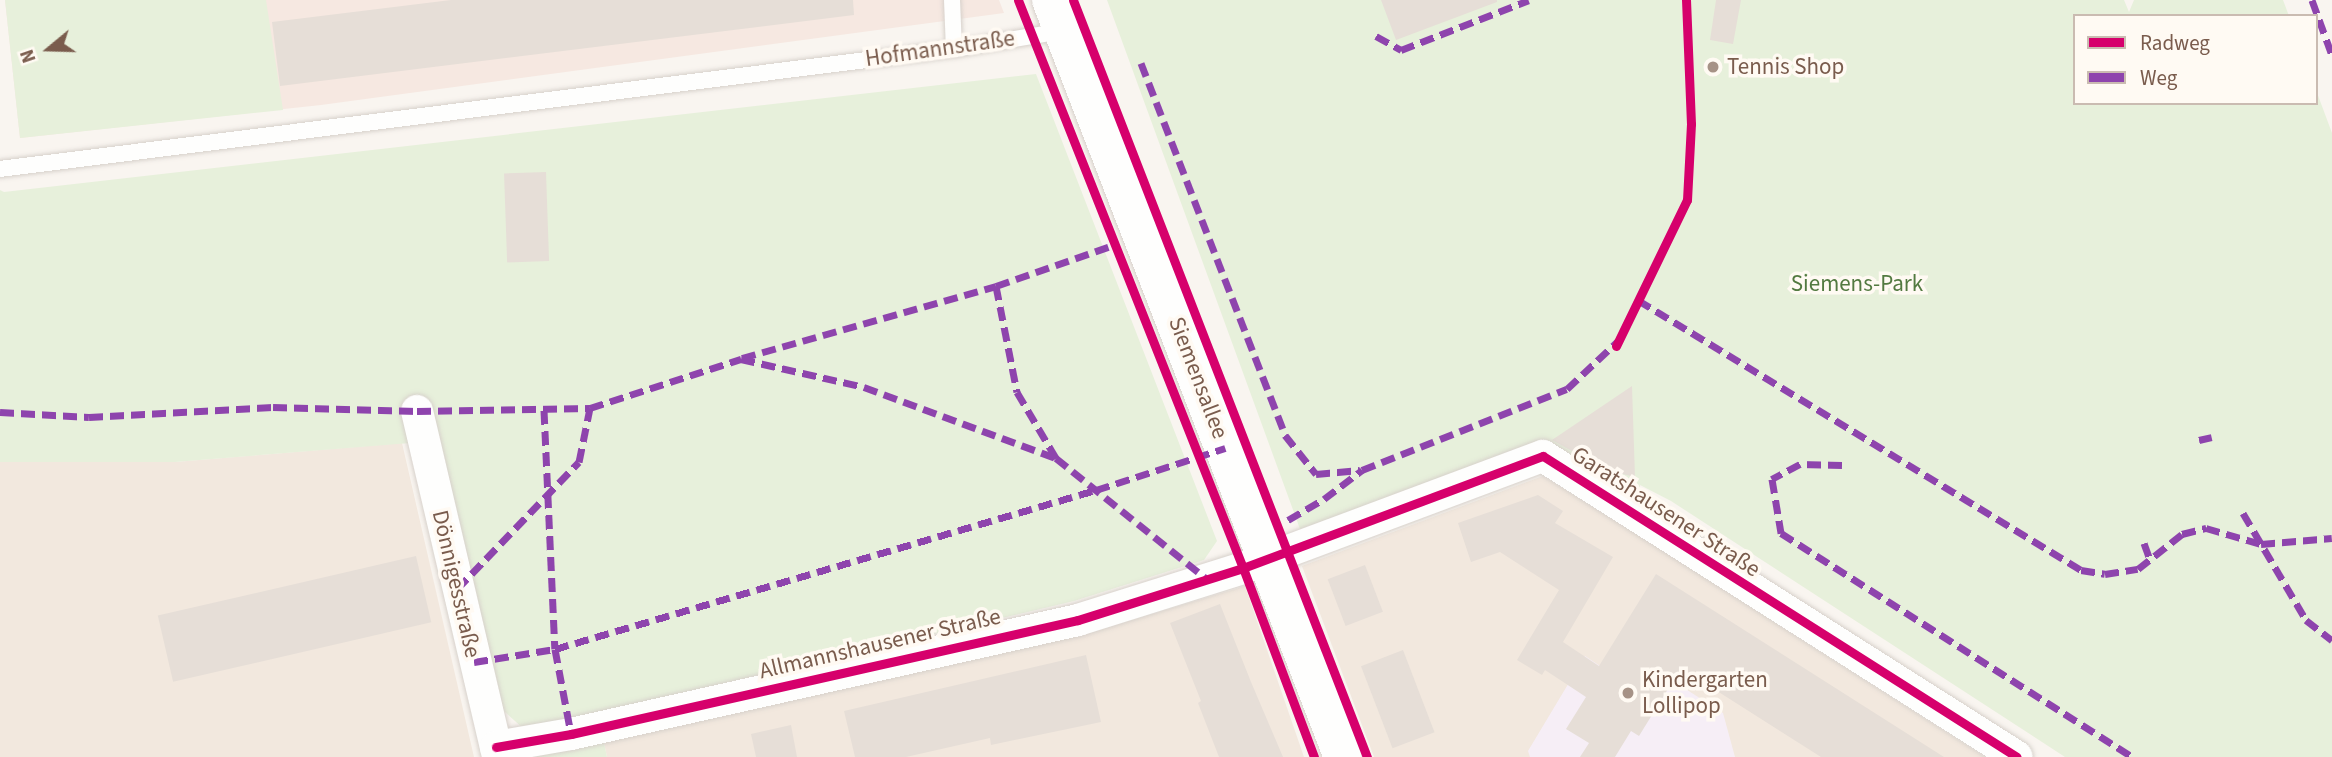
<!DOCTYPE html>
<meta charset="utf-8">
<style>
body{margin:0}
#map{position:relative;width:2332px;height:757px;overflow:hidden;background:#f9f5f0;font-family:"Source Sans 3",sans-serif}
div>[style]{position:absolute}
.residential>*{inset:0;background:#f2e8de}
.commercial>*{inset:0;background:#f6e8e1}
.education>*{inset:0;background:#f6eef6}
.green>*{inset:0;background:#e7f0db}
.building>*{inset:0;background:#e6ded7;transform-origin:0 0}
.roads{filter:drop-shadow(0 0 2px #d7d1cb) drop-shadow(0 0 2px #d7d1cb)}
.service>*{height:16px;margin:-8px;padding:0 8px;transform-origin:8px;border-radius:8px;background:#fefefd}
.minor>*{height:32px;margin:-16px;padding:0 16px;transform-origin:16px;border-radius:16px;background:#fefefd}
.secondary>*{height:38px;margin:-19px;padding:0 19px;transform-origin:19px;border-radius:19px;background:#fefefd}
.quiet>*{height:7px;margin-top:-3.5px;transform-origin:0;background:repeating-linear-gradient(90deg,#8e44ad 0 14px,transparent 0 21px)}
.cycleway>*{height:9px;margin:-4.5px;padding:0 4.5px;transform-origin:4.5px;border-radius:4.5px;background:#d6006c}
.dots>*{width:19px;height:19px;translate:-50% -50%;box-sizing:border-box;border:4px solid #fffaf3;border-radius:50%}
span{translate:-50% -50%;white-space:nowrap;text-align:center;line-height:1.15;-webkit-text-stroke:7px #fffaf3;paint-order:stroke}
.street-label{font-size:23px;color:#7a5c4d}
.poi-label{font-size:23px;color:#7a5c4d}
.left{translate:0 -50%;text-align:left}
.park-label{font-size:23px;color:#537a41}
.legend{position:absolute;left:2073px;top:14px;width:245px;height:91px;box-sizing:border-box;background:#fffaf3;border:2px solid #cabbb1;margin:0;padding:9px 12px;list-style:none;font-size:21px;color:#7a5c4d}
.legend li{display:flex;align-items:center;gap:14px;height:35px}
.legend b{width:35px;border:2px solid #cabbb1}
.north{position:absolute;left:14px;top:14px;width:70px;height:70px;-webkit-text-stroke:5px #fffaf3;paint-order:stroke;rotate:251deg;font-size:19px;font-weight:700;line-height:28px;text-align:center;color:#7a5c4d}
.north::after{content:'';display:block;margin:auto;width:24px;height:32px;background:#7a5c4d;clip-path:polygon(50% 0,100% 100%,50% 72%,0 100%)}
</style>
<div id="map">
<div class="residential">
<div style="clip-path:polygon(402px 443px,474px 757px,0 757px,0 462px,175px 462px)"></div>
<div style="clip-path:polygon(1543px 476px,1655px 546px,1985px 757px,1374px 757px,1302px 566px)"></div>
<div style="clip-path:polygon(1245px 586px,1304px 757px,607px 757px,603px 738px,1083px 635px)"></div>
</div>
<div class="commercial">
<div style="clip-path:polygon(5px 0,999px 0,1004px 13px,321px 105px,20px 138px)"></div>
</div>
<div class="education">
<div style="clip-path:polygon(1617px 645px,1723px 713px,1735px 757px,1530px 757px,1528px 751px,1585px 656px,1603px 668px)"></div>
</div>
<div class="green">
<div style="clip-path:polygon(5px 0,266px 0,283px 110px,20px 138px)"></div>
<div style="clip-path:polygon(1107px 0,2124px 0,2129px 12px,2134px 0,2283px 0,2289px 16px,2075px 16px,2075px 103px,2316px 103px,2316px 90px,2332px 133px,2332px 757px,2065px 757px,1671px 501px,1640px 485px,1640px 489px,1633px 493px,1563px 450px,1538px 446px,1300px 529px)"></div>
<div style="clip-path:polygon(1036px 74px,1217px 541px,1204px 560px,1074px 601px,525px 730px,494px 702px,435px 441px,175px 462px,0 462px,0 190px,4px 192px)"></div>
<div style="clip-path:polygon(603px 738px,607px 757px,525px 757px)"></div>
</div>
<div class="building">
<div style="clip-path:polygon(451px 0,853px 0,854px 15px,280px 86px,272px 22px)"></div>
<div style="clip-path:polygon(1381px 0,1497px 0,1497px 2px,1396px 40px)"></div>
<div style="clip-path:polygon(1716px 0,1741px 0,1733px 44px,1710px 40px)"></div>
<div style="left:546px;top:172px;width:89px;height:42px;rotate:88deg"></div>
<div style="clip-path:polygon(1632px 386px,1635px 477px,1606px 470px,1552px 440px)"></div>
<div style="clip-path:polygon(1538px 495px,1563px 511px,1555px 523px,1613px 557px,1563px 642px,1599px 666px,1656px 574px,1944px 757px,1821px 757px,1681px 668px,1639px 736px,1631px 731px,1615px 757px,1580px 757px,1589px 743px,1566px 729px,1586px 697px,1545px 670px,1542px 675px,1517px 660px,1559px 590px,1500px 552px,1471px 562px,1458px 523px)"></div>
<div style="left:416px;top:556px;width:68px;height:265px;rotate:77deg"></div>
<div style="left:1365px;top:565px;width:50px;height:40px;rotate:69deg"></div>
<div style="clip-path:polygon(1220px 604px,1251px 682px,1283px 757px,1219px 757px,1198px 703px,1201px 701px,1170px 623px)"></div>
<div style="left:1403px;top:650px;width:88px;height:45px;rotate:69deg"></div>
<div style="clip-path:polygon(1086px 655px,1101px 722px,991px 745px,990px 738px,906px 757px,855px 757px,844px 711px)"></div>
<div style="clip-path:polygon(791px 725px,797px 757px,756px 757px,751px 734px)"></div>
</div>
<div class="roads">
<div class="service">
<div style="left:952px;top:0;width:49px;rotate:87.7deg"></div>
<div style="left:0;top:169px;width:962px;rotate:-7.17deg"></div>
<div style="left:954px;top:49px;width:110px;rotate:-9.4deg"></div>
</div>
<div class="minor">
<div style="left:417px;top:411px;width:355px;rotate:76.8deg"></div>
<div style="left:496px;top:747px;width:76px;rotate:-9.8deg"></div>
<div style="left:571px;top:734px;width:520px;rotate:-12.67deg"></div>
<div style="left:1078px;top:620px;width:173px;rotate:-17.5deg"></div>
<div style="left:1243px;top:568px;width:320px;rotate:-20.5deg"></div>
<div style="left:1543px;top:456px;width:561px;rotate:32.42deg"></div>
</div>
<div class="secondary">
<div style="left:1051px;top:0;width:811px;rotate:68.91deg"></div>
</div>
</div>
<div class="quiet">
<div style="left:2312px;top:0;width:59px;rotate:70deg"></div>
<div style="left:1376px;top:36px;width:29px;rotate:29deg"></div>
<div style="left:1401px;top:50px;width:137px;rotate:-21.3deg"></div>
<div style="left:1141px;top:63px;width:399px;rotate:68.8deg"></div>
<div style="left:1285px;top:435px;width:50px;rotate:51.5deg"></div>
<div style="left:1316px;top:474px;width:44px;rotate:-5.2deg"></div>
<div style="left:996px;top:286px;width:108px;rotate:78.8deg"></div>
<div style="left:1017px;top:392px;width:77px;rotate:59.4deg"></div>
<div style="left:1638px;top:300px;width:519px;rotate:31.36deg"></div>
<div style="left:2081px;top:570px;width:24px;rotate:9deg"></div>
<div style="left:2105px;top:574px;width:33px;rotate:-9deg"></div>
<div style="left:2138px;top:569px;width:56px;rotate:-38.5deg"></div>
<div style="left:2182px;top:534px;width:25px;rotate:-14deg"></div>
<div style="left:2206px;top:528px;width:57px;rotate:16.2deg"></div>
<div style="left:2261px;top:544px;width:71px;rotate:-4.8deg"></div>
<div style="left:742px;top:358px;width:264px;rotate:-15.8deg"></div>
<div style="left:996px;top:286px;width:125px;rotate:-19.2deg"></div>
<div style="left:544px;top:410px;width:239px;rotate:87.4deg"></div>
<div style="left:555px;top:649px;width:86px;rotate:79.3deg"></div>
<div style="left:0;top:412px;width:89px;rotate:3.2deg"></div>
<div style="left:89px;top:417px;width:184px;rotate:-3.1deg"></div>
<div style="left:273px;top:407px;width:144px;rotate:1.6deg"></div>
<div style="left:417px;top:411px;width:173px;rotate:-1deg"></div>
<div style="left:2199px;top:440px;width:13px;rotate:-13deg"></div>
<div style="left:1842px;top:465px;width:42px;rotate:-178.6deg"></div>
<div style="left:1800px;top:464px;width:32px;rotate:152deg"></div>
<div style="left:1772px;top:479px;width:55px;rotate:80.5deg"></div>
<div style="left:1781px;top:533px;width:416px;rotate:32.5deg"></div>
<div style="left:2243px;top:513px;width:124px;rotate:59.5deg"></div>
<div style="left:2306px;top:620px;width:33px;rotate:38deg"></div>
<div style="left:1288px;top:520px;width:42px;rotate:-30.3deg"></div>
<div style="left:1324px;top:499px;width:48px;rotate:-37.3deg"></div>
<div style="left:1362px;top:470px;width:220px;rotate:-21.6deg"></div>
<div style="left:1567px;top:389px;width:70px;rotate:-43.3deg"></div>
<div style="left:2144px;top:543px;width:15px;rotate:70deg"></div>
<div style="left:457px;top:589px;width:176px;rotate:-46.2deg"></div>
<div style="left:579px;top:462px;width:55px;rotate:-78.5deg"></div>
<div style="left:590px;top:408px;width:159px;rotate:-18deg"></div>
<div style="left:741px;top:359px;width:126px;rotate:12.8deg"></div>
<div style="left:864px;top:387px;width:205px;rotate:20.3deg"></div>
<div style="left:1056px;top:458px;width:193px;rotate:38.7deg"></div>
<div style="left:474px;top:662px;width:82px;rotate:-9.1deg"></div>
<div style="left:555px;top:649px;width:564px;rotate:-16.38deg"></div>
<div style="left:1096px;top:490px;width:136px;rotate:-18deg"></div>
</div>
<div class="cycleway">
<div style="left:1018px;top:0;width:611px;rotate:68.39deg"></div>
<div style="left:1243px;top:568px;width:202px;rotate:69.4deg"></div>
<div style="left:1073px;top:0;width:812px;rotate:68.78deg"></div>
<div style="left:1616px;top:346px;width:162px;rotate:-64.1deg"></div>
<div style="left:1687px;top:200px;width:76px;rotate:-87deg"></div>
<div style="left:1691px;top:124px;width:124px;rotate:-92.3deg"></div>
<div style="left:496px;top:747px;width:76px;rotate:-9.8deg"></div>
<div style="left:571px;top:734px;width:520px;rotate:-12.67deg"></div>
<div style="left:1078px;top:620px;width:173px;rotate:-17.5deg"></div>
<div style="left:1243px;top:568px;width:320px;rotate:-20.5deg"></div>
<div style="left:1543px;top:456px;width:561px;rotate:32.42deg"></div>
</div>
<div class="dots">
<div style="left:1713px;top:67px;background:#a69286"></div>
<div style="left:1628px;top:693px;background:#a69286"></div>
</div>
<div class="street-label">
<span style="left:940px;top:49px;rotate:-8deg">Hofmannstraße</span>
<span style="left:1198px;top:378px;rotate:69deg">Siemensallee</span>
<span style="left:1666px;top:512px;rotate:33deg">Garatshausener Straße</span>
<span style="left:456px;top:584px;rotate:77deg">Dönnigesstraße</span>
<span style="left:880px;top:644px;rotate:-13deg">Allmannshausener Straße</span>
</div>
<div class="poi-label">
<span class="left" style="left:1727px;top:67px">Tennis Shop</span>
<span class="left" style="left:1642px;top:693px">Kindergarten<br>Lollipop</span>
</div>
<div class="park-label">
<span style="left:1857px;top:284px">Siemens-Park</span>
</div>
<ul class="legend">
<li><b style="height:9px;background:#d6006c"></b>Radweg</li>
<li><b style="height:9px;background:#8e44ad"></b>Weg</li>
</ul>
<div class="north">N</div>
</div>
